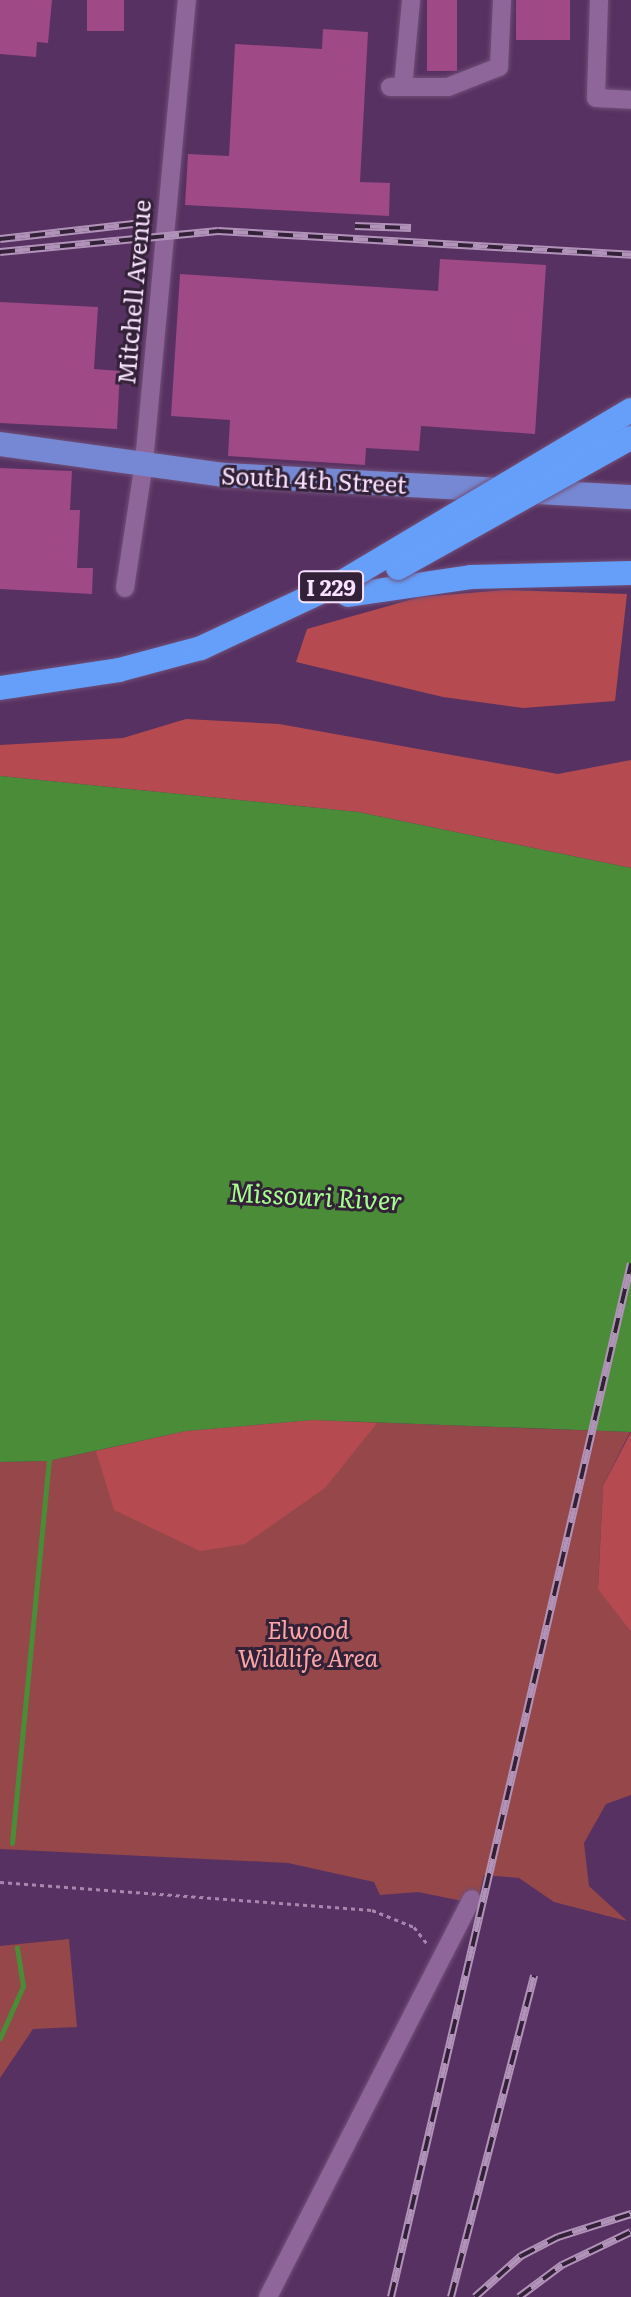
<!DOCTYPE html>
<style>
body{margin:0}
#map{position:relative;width:631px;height:2297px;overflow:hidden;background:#573161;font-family:Literata,serif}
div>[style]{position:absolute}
.green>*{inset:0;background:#96474a}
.forest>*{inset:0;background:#b54b51}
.water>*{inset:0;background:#4a8c37}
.stream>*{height:5px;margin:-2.5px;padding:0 2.5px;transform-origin:2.5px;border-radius:2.5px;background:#4a8c37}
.building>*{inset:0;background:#9f4987;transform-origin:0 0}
.path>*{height:3px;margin-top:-1.5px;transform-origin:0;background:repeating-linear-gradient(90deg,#a687ae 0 4px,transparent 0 8px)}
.roads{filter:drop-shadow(0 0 2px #715079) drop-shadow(0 0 2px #715079)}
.minor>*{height:18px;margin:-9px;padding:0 9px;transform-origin:9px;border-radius:9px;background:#8f669a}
.major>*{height:24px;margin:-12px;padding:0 12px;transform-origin:12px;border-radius:12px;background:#7688d3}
.highway>*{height:24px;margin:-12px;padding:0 12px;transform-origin:12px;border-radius:12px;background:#669ff9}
.rail>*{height:8px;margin-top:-4px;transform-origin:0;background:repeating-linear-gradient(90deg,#332237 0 15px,#b193b9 0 30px);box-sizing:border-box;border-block:2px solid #b193b9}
.bridges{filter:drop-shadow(0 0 2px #715079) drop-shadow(0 0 2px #715079)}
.highway-bridge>*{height:24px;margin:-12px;padding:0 12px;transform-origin:12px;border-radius:12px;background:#669ff9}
span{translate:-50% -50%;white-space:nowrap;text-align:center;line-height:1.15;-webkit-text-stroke:6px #332237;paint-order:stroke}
.shield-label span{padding:2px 6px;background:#332237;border:2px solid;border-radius:6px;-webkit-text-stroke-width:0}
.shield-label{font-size:22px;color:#f9e2ff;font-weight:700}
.street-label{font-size:24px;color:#f9e2ff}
.park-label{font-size:24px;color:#fba6a6;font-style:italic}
.water-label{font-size:26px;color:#a6fe8f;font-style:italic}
</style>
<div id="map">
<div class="green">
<div style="clip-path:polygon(313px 1420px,630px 1432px,603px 1486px,598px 1588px,631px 1632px,631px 1795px,606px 1804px,584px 1843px,589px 1886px,627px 1921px,554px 1902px,519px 1878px,484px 1875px,477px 1904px,418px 1892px,380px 1895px,374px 1882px,288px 1863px,0 1849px,0 1462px,48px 1461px,186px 1431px)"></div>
<div style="clip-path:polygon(69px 1939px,77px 2027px,33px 2029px,0 2078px,0 1946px)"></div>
</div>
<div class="forest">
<div style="clip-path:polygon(505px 590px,627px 594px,615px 701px,523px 708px,443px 697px,296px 662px,307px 629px,420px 597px)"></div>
<div style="clip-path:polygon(186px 719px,279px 724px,558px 774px,631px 760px,631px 868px,358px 812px,0 776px,0 745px,123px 738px)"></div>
<div style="clip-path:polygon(313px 1420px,377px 1423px,325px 1488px,245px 1544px,200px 1551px,114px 1510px,96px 1451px,186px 1431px)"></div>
<div style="clip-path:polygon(631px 1432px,631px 1632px,598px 1589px,603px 1486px)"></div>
</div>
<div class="water">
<div style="clip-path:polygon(0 776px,358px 812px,631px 868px,631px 1432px,313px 1420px,186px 1431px,48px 1461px,0 1462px)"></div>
</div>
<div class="stream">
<div style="left:12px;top:1843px;width:387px;rotate:-84.5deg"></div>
<div style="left:0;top:2038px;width:57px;rotate:-66.1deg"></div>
<div style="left:23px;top:1986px;width:39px;rotate:-99deg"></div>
</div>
<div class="building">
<div style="clip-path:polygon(0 0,52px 0,48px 43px,37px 42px,36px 57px,0 54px)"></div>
<div style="left:87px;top:0;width:37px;height:31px"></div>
<div style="left:427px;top:0;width:30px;height:71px"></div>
<div style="left:516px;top:0;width:54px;height:40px"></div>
<div style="clip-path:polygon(323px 29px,368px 32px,360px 182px,390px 183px,389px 216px,185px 205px,188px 154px,229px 156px,235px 44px,322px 49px)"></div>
<div style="clip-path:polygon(440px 259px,546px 265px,535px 434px,421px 426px,419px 451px,366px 448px,365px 465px,228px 456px,230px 420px,171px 416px,180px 274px,438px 291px)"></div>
<div style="clip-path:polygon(0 302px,98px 307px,94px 369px,120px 371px,117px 429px,0 423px)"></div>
<div style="clip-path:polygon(0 468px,72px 471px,70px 510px,80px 510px,77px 568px,93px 568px,92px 594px,0 589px)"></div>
</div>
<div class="path">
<div style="left:0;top:1882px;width:373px;rotate:4.3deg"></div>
<div style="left:372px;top:1910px;width:45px;rotate:22deg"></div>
<div style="left:414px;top:1927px;width:24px;rotate:52deg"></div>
</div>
<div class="roads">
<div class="minor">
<div style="left:599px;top:0;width:98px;rotate:91.8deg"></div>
<div style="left:596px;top:98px;width:35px;rotate:3deg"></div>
<div style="left:390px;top:87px;width:58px"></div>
<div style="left:448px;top:87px;width:55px;rotate:-21.4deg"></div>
<div style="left:499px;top:67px;width:67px;rotate:-87.4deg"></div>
<div style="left:403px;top:87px;width:87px;rotate:-84.7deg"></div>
<div style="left:125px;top:588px;width:127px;rotate:-81.4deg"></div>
<div style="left:144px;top:462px;width:464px;rotate:-84.7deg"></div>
<div style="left:268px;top:2297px;width:447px;rotate:-62.9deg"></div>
</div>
<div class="major">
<div style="left:0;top:444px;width:226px;rotate:7.9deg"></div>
<div style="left:224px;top:475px;width:408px;rotate:3.1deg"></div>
</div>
<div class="highway">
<div style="left:348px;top:595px;width:124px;rotate:-8.3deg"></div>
<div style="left:471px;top:577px;width:160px;rotate:-1.4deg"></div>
</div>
</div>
<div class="rail">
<div style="left:355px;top:226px;width:56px;rotate:2deg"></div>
<div style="left:0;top:239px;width:152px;rotate:-6.4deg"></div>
<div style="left:0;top:252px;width:219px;rotate:-5.5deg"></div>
<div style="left:218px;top:231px;width:414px;rotate:3.3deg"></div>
<div style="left:391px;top:2297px;width:1061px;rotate:-76.93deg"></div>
<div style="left:451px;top:2297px;width:332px;rotate:-75.5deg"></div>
<div style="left:475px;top:2297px;width:62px;rotate:-41.7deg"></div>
<div style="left:521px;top:2256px;width:42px;rotate:-27.2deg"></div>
<div style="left:558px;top:2237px;width:77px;rotate:-17.5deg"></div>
<div style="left:519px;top:2297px;width:54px;rotate:-36.7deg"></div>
<div style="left:562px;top:2265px;width:76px;rotate:-25.6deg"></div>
</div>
<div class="bridges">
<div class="highway-bridge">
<div style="left:398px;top:568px;width:267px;rotate:-29.2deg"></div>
<div style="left:0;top:688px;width:120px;rotate:-8.6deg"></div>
<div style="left:119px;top:670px;width:85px;rotate:-15deg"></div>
<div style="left:201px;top:648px;width:158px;rotate:-25.1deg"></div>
<div style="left:344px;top:581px;width:334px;rotate:-30.8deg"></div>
</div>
</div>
<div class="shield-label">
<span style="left:331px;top:587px">I 229</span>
</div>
<div class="street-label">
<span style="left:133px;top:292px;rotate:-85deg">Mitchell Avenue</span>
<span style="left:314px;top:479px;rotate:3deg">South 4th Street</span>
</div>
<div class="park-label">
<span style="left:308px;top:1643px">Elwood<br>Wildlife Area</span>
</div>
<div class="water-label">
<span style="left:316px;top:1195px;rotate:3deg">Missouri River</span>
</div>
</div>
